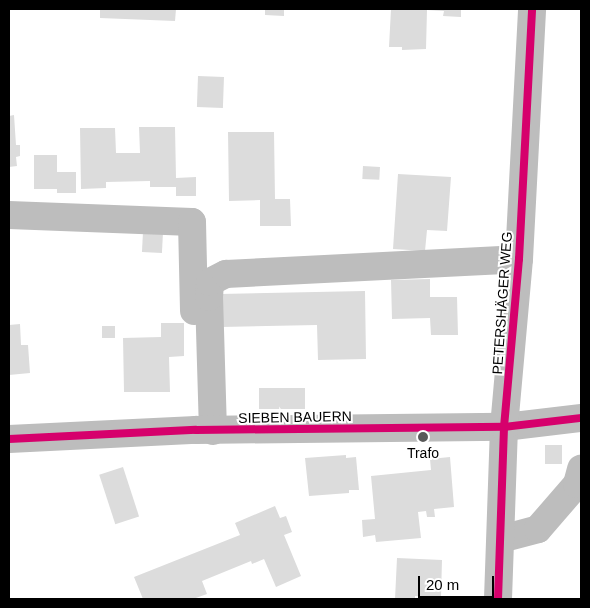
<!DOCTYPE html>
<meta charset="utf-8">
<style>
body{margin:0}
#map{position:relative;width:590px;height:608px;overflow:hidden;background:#fff;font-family:Arial,sans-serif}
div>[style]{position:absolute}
.building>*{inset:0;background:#dcdcdc;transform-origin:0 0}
.minor>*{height:28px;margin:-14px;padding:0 14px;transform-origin:14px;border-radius:14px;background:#bdbdbd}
.cycleway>*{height:8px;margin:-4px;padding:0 4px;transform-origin:4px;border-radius:4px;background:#d6006c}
.dots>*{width:14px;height:14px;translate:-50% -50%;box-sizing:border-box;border:2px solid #fff;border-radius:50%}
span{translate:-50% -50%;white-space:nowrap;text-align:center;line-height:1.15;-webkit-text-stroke:4px #fff;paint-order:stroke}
.street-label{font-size:14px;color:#000}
.poi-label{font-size:14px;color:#000}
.frame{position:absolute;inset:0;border:10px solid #000;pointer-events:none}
.scale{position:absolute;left:418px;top:576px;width:76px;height:22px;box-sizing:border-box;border:2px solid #000;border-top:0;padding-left:6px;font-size:15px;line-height:18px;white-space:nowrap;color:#000;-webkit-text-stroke:4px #fff;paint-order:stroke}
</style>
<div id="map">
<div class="building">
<div style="clip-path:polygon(100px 9px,176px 9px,175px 21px,100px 18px)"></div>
<div style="clip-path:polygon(265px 9px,284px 9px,284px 16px,265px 15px)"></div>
<div style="clip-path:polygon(391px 9px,461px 9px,461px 17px,443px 16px,444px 11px,427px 10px,426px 49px,402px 50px,402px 47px,389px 47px)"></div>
<div style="left:198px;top:76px;width:26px;height:31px;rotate:2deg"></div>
<div style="clip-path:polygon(14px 115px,16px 145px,20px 145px,20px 156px,16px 157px,17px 166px,9px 167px,9px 116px)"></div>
<div style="clip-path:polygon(139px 127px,175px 127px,176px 178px,196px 177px,196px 196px,176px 196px,176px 187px,150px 187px,150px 181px,106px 182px,106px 188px,81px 189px,80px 128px,115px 128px,116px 153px,140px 153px)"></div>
<div style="clip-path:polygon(228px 132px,274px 132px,275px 199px,290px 199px,291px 226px,260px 226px,260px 200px,229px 201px)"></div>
<div style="clip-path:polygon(34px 155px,57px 155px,57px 172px,76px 172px,76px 193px,57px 193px,57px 189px,34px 189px)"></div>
<div style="left:363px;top:166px;width:17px;height:13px;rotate:3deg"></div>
<div style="clip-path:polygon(398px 174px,451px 177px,447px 231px,427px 230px,425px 251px,393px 249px)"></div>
<div style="left:143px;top:232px;width:20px;height:20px;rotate:3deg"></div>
<div style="clip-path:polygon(430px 279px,430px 297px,457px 297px,458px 335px,431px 335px,430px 318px,392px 319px,391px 280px)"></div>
<div style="clip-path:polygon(365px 291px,366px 359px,318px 360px,317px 325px,221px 327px,220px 294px)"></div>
<div style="clip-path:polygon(161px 323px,184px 323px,184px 356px,169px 357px,170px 392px,124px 392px,123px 338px,161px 337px)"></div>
<div style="clip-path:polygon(20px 324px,21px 345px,28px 345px,30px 373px,9px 375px,9px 325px)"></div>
<div style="left:102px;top:326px;width:13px;height:12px"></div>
<div style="left:305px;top:388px;width:21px;height:46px;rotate:90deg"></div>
<div style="left:545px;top:445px;width:17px;height:19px"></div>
<div style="clip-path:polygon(346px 455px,346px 458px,356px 457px,359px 490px,349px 490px,349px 493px,309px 496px,305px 458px)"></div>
<div style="clip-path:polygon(450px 457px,454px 507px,434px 509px,435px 517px,427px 517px,426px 511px,418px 512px,421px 538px,376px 542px,375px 535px,363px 537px,362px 520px,375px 519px,371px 476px,431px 470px,430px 459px)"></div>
<div style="left:123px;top:467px;width:52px;height:25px;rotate:72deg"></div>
<div style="clip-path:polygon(275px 506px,280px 518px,286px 516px,292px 532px,284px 535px,301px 576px,276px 587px,264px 559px,252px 564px,251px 561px,202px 581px,207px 594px,193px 599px,143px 599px,134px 577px,240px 535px,235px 523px)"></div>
<div style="clip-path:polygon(397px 558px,442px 560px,441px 597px,415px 596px,415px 599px,395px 599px)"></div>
</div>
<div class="minor">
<div style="left:9px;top:215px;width:183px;rotate:2.2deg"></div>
<div style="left:192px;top:222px;width:89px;rotate:88.7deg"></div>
<div style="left:213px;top:431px;width:134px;rotate:-91.7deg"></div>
<div style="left:209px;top:297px;width:15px;rotate:-86deg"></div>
<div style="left:210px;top:282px;width:18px;rotate:-27deg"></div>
<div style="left:226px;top:274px;width:293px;rotate:-2.9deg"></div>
<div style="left:9px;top:439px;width:187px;rotate:-2.8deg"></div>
<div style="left:196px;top:430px;width:308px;rotate:-0.6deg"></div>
<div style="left:504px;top:427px;width:78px;rotate:-6.7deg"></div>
<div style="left:501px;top:539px;width:38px;rotate:-15deg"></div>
<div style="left:538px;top:529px;width:60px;rotate:-49.1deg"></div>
<div style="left:577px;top:484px;width:16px;rotate:-75deg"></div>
<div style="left:498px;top:599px;width:172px;rotate:-88deg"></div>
<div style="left:504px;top:427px;width:169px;rotate:-84.9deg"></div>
<div style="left:519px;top:259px;width:250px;rotate:-87deg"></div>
</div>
<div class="cycleway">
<div style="left:9px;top:439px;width:187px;rotate:-2.8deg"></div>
<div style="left:196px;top:430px;width:308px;rotate:-0.6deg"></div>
<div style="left:504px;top:427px;width:78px;rotate:-6.7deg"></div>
<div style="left:498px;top:599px;width:172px;rotate:-88deg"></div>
<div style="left:504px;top:427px;width:169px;rotate:-84.9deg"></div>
<div style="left:519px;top:259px;width:250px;rotate:-87deg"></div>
</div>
<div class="dots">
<div style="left:423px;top:437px;background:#595959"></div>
</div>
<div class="street-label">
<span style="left:502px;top:303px;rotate:-86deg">PETERSHÄGER WEG</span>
<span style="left:295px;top:417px;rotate:-1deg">SIEBEN BAUERN</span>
</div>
<div class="poi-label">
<span style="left:423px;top:453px">Trafo</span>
</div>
<div class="frame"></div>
<div class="scale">20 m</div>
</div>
